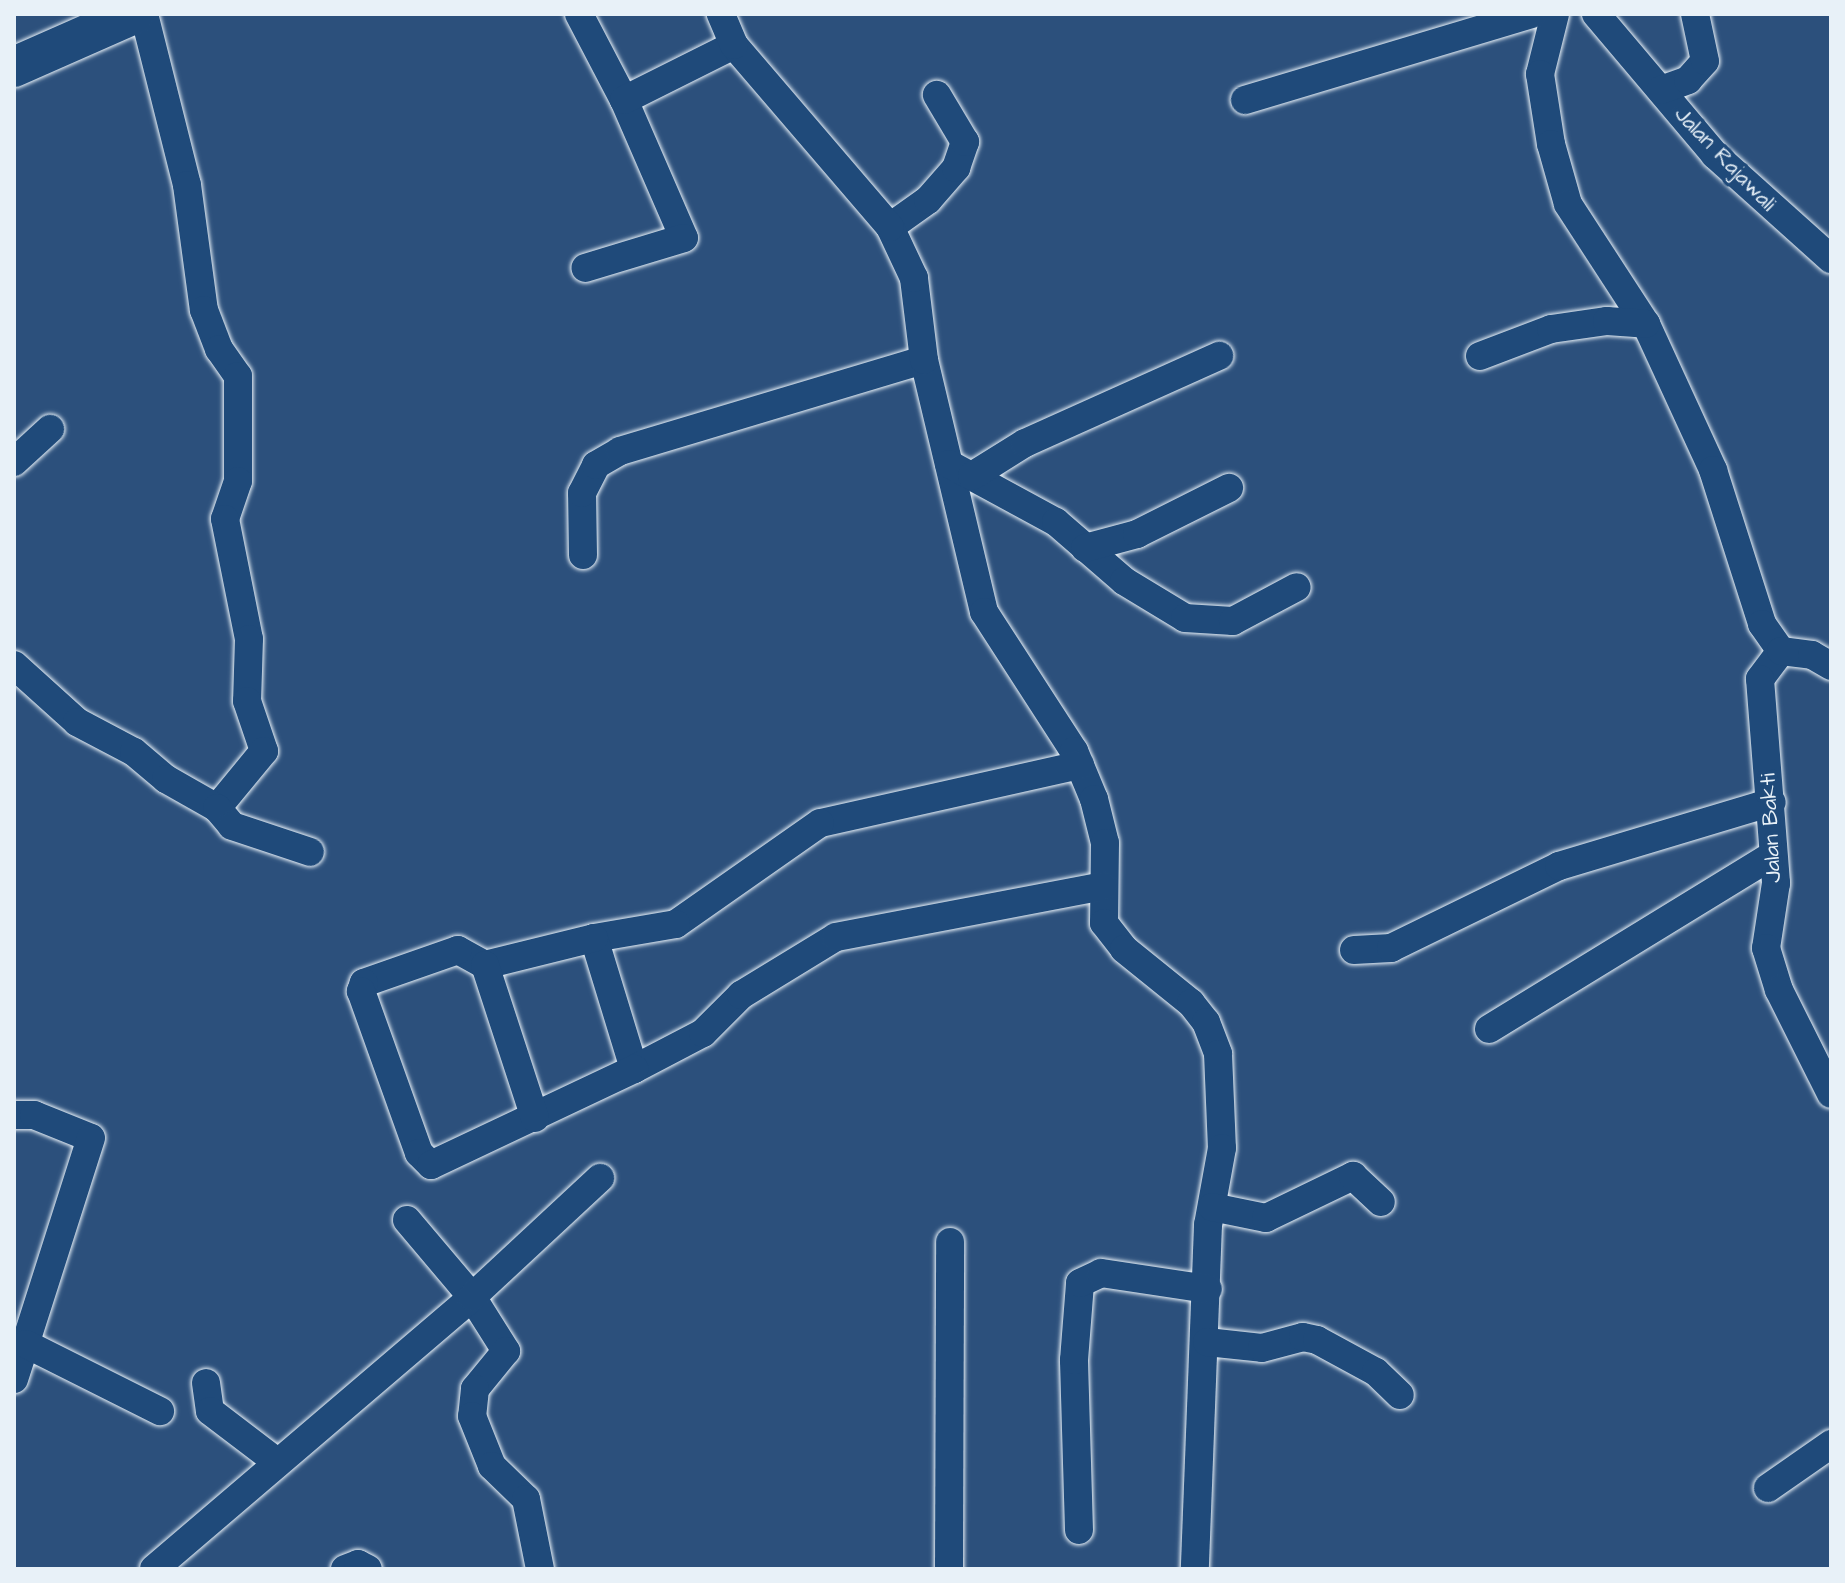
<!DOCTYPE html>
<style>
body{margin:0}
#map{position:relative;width:1845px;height:1583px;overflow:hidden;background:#2c507c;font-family:"Architects Daughter",sans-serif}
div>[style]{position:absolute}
.roads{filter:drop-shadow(0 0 2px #e8f1f8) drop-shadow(0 0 2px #e8f1f8)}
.street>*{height:28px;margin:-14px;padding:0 14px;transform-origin:14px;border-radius:14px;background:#1f4a7a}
.secondary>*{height:40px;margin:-20px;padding:0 20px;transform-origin:20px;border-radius:20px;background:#1f4a7a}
span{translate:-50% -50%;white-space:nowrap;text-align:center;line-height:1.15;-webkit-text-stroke:7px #1f4a7a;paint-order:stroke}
.street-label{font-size:22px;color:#e8f1f8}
.frame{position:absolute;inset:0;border:16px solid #e8f1f8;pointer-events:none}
</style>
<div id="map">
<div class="roads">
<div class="street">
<div style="left:144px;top:14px;width:176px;rotate:75.9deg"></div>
<div style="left:187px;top:185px;width:126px;rotate:82.3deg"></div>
<div style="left:204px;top:310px;width:42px;rotate:69deg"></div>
<div style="left:219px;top:349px;width:33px;rotate:55deg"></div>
<div style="left:238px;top:376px;width:105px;rotate:90deg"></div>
<div style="left:238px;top:481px;width:40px;rotate:108.9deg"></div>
<div style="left:225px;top:519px;width:122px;rotate:78.7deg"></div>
<div style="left:249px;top:639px;width:62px;rotate:91.8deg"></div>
<div style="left:247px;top:701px;width:53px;rotate:71.2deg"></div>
<div style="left:264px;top:751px;width:74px;rotate:129.5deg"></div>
<div style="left:579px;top:14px;width:97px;rotate:62.4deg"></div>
<div style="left:624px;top:100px;width:150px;rotate:66.5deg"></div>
<div style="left:684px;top:238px;width:103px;rotate:163.1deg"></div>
<div style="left:1555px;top:14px;width:62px;rotate:104deg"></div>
<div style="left:1540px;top:74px;width:71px;rotate:81.1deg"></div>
<div style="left:1551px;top:144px;width:62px;rotate:74.2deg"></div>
<div style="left:1568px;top:204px;width:143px;rotate:57deg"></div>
<div style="left:1646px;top:324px;width:161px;rotate:65.3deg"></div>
<div style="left:1713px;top:470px;width:162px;rotate:72.3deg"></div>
<div style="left:1762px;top:624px;width:33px;rotate:55deg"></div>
<div style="left:1596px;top:14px;width:185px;rotate:49.8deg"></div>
<div style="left:1715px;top:155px;width:156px;rotate:41.9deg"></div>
<div style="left:1661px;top:90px;width:29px;rotate:-20deg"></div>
<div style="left:1688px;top:80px;width:25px;rotate:-48deg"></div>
<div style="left:1705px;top:61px;width:48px;rotate:-102deg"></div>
<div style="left:624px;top:100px;width:123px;rotate:-26.6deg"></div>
<div style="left:1245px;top:100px;width:299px;rotate:-16.7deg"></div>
<div style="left:890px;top:227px;width:47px;rotate:-35.4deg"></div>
<div style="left:928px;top:200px;width:43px;rotate:-48.8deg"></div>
<div style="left:956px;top:168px;width:28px;rotate:-71deg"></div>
<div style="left:965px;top:142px;width:55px;rotate:-120.8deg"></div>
<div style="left:1480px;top:356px;width:76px;rotate:-20.8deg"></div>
<div style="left:1551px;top:329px;width:57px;rotate:-8.1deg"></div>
<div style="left:1607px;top:321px;width:39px;rotate:4deg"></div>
<div style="left:924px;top:360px;width:259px;rotate:76.6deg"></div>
<div style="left:984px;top:612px;width:166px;rotate:57.1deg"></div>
<div style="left:1074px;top:751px;width:52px;rotate:67.4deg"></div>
<div style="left:1094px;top:799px;width:45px;rotate:76deg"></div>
<div style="left:1105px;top:843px;width:80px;rotate:90.7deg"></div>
<div style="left:1104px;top:923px;width:33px;rotate:52deg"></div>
<div style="left:1124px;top:949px;width:86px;rotate:38.9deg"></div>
<div style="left:1191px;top:1003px;width:24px;rotate:52deg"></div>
<div style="left:1206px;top:1022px;width:34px;rotate:69deg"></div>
<div style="left:1218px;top:1054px;width:94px;rotate:87.6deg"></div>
<div style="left:1222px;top:1148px;width:78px;rotate:100.3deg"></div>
<div style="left:1208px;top:1225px;width:344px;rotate:92.2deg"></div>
<div style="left:14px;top:462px;width:49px;rotate:-42.5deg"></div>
<div style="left:949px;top:464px;width:122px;rotate:28.5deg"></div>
<div style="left:1056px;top:522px;width:90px;rotate:40.9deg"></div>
<div style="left:1124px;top:581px;width:71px;rotate:31.2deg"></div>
<div style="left:1185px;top:618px;width:48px;rotate:3.6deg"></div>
<div style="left:1233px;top:621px;width:72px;rotate:-28deg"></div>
<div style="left:972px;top:476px;width:62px;rotate:-31.9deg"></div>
<div style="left:1025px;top:443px;width:213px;rotate:-24.2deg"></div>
<div style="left:1085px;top:548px;width:54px;rotate:-15.1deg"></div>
<div style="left:1137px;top:534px;width:103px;rotate:-26.6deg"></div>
<div style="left:583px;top:555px;width:62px;rotate:-90.9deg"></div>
<div style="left:582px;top:493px;width:31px;rotate:-63deg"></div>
<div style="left:596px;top:465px;width:28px;rotate:-30deg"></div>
<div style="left:620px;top:451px;width:317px;rotate:-16.7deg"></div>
<div style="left:924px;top:360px;width:83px;rotate:-97deg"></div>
<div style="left:914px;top:278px;width:56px;rotate:-115.2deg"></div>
<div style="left:890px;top:227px;width:240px;rotate:-130.6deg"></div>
<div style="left:734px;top:45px;width:34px;rotate:-113deg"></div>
<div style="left:1781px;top:651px;width:35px;rotate:127deg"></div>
<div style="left:1760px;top:679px;width:205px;rotate:85.5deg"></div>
<div style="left:1776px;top:883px;width:66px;rotate:98.7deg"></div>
<div style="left:1766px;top:948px;width:44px;rotate:72.8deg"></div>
<div style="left:1779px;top:990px;width:116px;rotate:63.4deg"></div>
<div style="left:1781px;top:651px;width:31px;rotate:7deg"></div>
<div style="left:1812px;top:655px;width:22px;rotate:30deg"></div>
<div style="left:14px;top:665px;width:85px;rotate:42.1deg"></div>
<div style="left:77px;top:722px;width:64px;rotate:27.8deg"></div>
<div style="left:134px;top:752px;width:42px;rotate:40.2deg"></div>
<div style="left:166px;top:779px;width:59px;rotate:29.6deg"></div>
<div style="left:217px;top:808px;width:23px;rotate:50deg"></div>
<div style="left:232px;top:826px;width:82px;rotate:18.4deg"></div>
<div style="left:1080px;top:765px;width:266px;rotate:167.4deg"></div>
<div style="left:820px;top:823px;width:176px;rotate:145deg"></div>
<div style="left:676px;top:924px;width:83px;rotate:170.3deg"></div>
<div style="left:594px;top:938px;width:137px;rotate:73deg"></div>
<div style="left:634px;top:1069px;width:78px;rotate:-27.6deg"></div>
<div style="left:703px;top:1033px;width:54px;rotate:-45deg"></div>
<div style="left:741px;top:995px;width:111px;rotate:-31.4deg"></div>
<div style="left:836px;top:937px;width:272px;rotate:-10.8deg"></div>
<div style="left:594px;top:938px;width:112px;rotate:166.1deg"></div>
<div style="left:485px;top:965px;width:31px;rotate:-151deg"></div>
<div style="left:458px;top:950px;width:100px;rotate:160.7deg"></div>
<div style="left:364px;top:983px;width:9px;rotate:111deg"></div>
<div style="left:361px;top:991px;width:172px;rotate:70.3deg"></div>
<div style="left:419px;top:1153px;width:17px;rotate:45deg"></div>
<div style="left:431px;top:1165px;width:225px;rotate:-25.3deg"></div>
<div style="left:1354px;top:950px;width:37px;rotate:-3deg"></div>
<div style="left:1391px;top:948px;width:187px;rotate:-26deg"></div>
<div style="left:1559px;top:866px;width:222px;rotate:-16.7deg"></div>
<div style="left:485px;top:965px;width:161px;rotate:71.9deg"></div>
<div style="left:1489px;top:1029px;width:333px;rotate:-31.5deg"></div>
<div style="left:14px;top:1115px;width:20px"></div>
<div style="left:34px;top:1115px;width:61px;rotate:22deg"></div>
<div style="left:91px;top:1138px;width:253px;rotate:107.7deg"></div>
<div style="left:1212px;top:1207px;width:55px;rotate:11.5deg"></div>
<div style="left:1266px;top:1218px;width:97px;rotate:-25.8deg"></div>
<div style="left:1353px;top:1176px;width:38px;rotate:43deg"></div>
<div style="left:407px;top:1220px;width:101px;rotate:49.8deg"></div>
<div style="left:472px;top:1297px;width:64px;rotate:57.8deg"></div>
<div style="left:506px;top:1351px;width:49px;rotate:129.2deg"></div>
<div style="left:475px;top:1389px;width:27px;rotate:96deg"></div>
<div style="left:472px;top:1416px;width:54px;rotate:68.2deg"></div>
<div style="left:492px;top:1466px;width:47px;rotate:44.1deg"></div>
<div style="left:526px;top:1499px;width:71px;rotate:78.7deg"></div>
<div style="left:1207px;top:1342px;width:55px;rotate:6.2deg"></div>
<div style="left:1262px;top:1348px;width:42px;rotate:-15deg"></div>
<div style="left:1303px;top:1337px;width:14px;rotate:12deg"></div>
<div style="left:1317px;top:1340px;width:67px;rotate:28.5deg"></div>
<div style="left:1376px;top:1372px;width:33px;rotate:44deg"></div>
<div style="left:26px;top:1344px;width:150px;rotate:26.6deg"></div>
<div style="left:206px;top:1383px;width:28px;rotate:82deg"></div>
<div style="left:210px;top:1411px;width:84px;rotate:37.3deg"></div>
<div style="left:1768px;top:1488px;width:77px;rotate:-34.9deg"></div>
<div style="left:1079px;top:1530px;width:170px;rotate:-91.7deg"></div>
<div style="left:1074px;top:1360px;width:77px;rotate:-85.5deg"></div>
<div style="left:1080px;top:1283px;width:23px;rotate:-25deg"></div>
<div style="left:1101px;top:1273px;width:108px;rotate:8.5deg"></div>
<div style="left:154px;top:1569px;width:418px;rotate:-40.5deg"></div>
<div style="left:472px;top:1297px;width:175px;rotate:-42.9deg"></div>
<div style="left:345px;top:1569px;width:14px;rotate:-21deg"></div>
<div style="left:358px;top:1564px;width:11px;rotate:27deg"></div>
<div style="left:949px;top:1569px;width:327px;rotate:-89.8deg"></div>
</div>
<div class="secondary">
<div style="left:14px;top:67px;width:131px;rotate:-23.8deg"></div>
</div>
</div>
<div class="street-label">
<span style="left:1725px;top:159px;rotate:46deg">Jalan Rajawali</span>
<span style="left:1771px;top:828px;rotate:-93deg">Jalan Bakti</span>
</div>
<div class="frame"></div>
</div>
